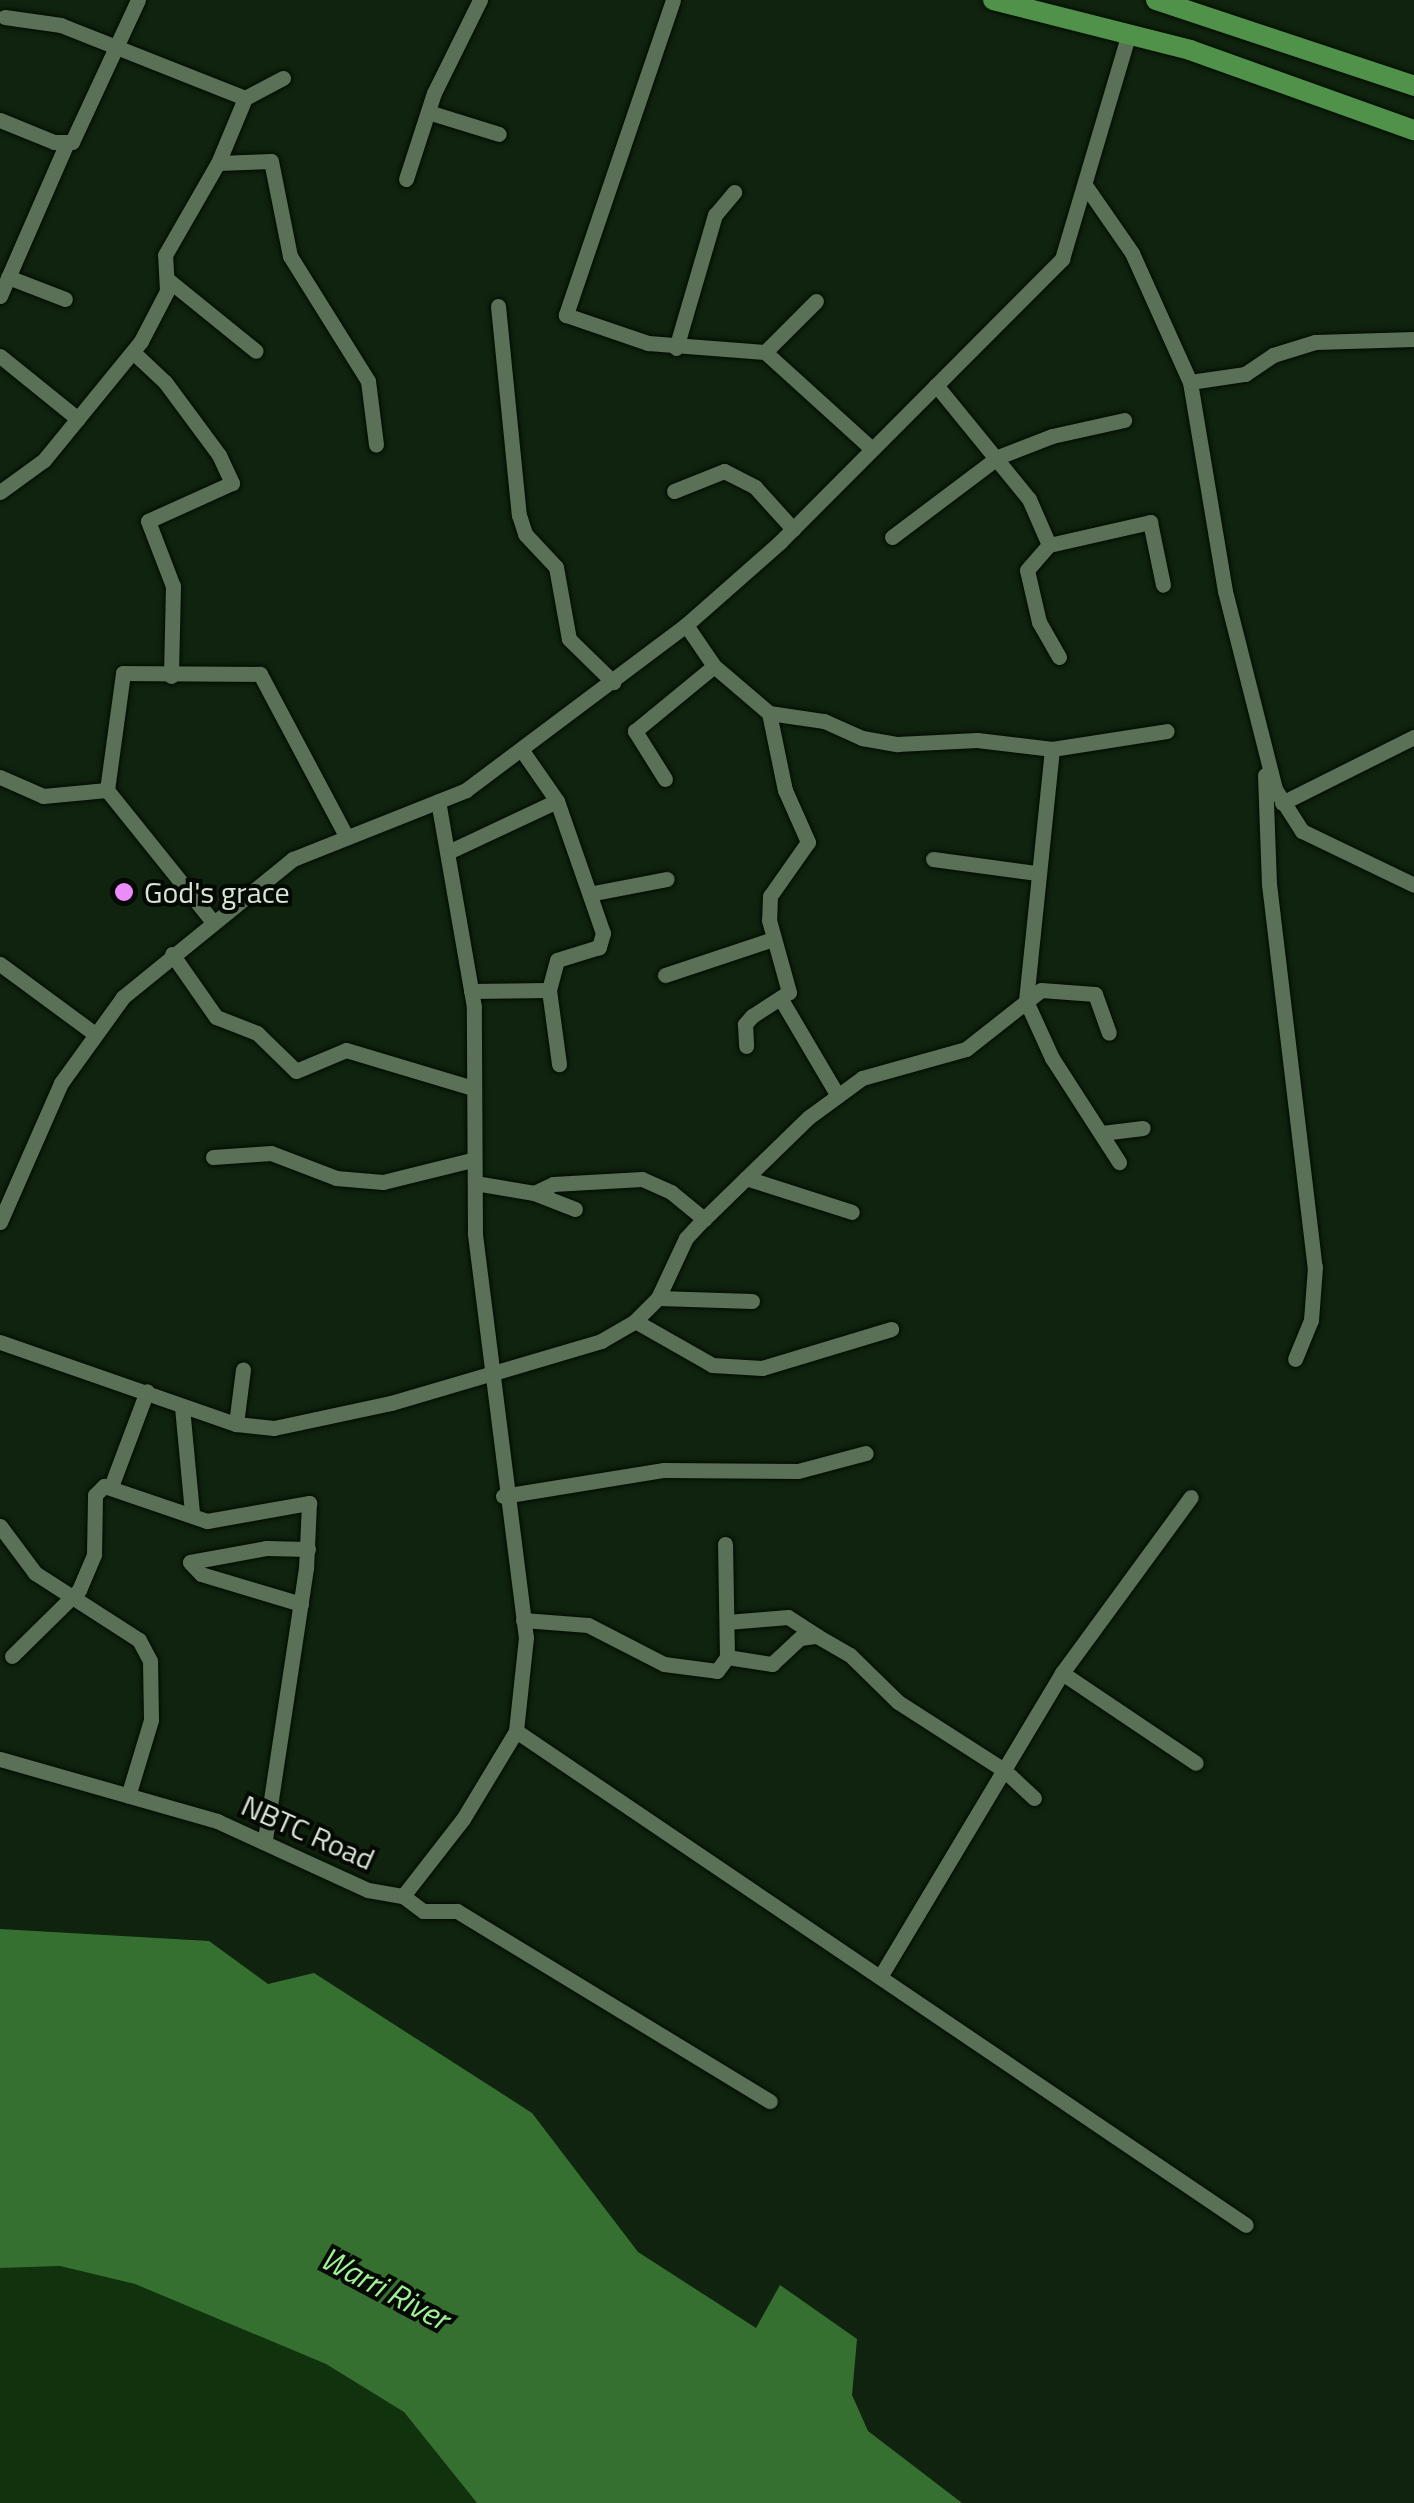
<!DOCTYPE html>
<style>
body{margin:0}
#map{position:relative;width:1414px;height:2503px;overflow:hidden;background:#10230e;font-family:"Titillium Web",sans-serif}
div>[style]{position:absolute}
.green>*{inset:0;background:#10320d}
.water>*{inset:0;background:#367030}
.roads{filter:drop-shadow(0 0 2px #000c00) drop-shadow(0 0 2px #000c00)}
.minor>*{height:15px;margin:-7.5px;padding:0 7.5px;transform-origin:7.5px;border-radius:7.5px;background:#5a7057}
.major>*{height:20px;margin:-10px;padding:0 10px;transform-origin:10px;border-radius:10px;background:#51924a}
.dots>*{width:28px;height:28px;translate:-50% -50%;box-sizing:border-box;border:5px solid #040a03;border-radius:50%}
span{translate:-50% -50%;white-space:nowrap;text-align:center;line-height:1.15;-webkit-text-stroke:8px #040a03;paint-order:stroke}
.poi-label{font-size:30px;color:#d7e3d5}
.left{translate:0 -50%;text-align:left}
.street-label{font-size:30px;color:#d7e3d5}
.water-label{font-size:32px;color:#a0f197;font-style:italic}
</style>
<div id="map">
<div class="green">
<div style="clip-path:polygon(60px 2266px,135px 2284px,326px 2364px,404px 2412px,477px 2503px,0 2503px,0 2268px)"></div>
</div>
<div class="water">
<div style="clip-path:polygon(0 1929px,209px 1941px,268px 1984px,314px 1973px,532px 2113px,638px 2252px,756px 2328px,780px 2285px,857px 2339px,852px 2395px,868px 2431px,962px 2503px,477px 2503px,404px 2412px,326px 2364px,135px 2284px,60px 2266px,0 2268px)"></div>
</div>
<div class="roads">
<div class="minor">
<div style="left:673px;top:0;width:333px;rotate:108.8deg"></div>
<div style="left:566px;top:315px;width:87px;rotate:18.9deg"></div>
<div style="left:648px;top:343px;width:117px;rotate:4.4deg"></div>
<div style="left:765px;top:352px;width:144px;rotate:42.2deg"></div>
<div style="left:245px;top:98px;width:43px;rotate:-27.8deg"></div>
<div style="left:428px;top:112px;width:74px;rotate:17.2deg"></div>
<div style="left:0;top:120px;width:58px;rotate:22.2deg"></div>
<div style="left:54px;top:142px;width:18px"></div>
<div style="left:72px;top:142px;width:157px;rotate:-65.1deg"></div>
<div style="left:218px;top:163px;width:53px;rotate:-2.2deg"></div>
<div style="left:271px;top:161px;width:97px;rotate:78.7deg"></div>
<div style="left:290px;top:256px;width:147px;rotate:58deg"></div>
<div style="left:368px;top:381px;width:64px;rotate:82.8deg"></div>
<div style="left:406px;top:179px;width:90px;rotate:-72deg"></div>
<div style="left:434px;top:93px;width:104px;rotate:-63.7deg"></div>
<div style="left:1085px;top:185px;width:83px;rotate:55.3deg"></div>
<div style="left:1132px;top:253px;width:141px;rotate:65.8deg"></div>
<div style="left:1190px;top:382px;width:212px;rotate:80.5deg"></div>
<div style="left:1225px;top:591px;width:204px;rotate:75.8deg"></div>
<div style="left:1275px;top:789px;width:50px;rotate:57.3deg"></div>
<div style="left:1302px;top:831px;width:124px;rotate:25.7deg"></div>
<div style="left:8px;top:277px;width:61px;rotate:21.1deg"></div>
<div style="left:167px;top:279px;width:114px;rotate:39deg"></div>
<div style="left:0;top:296px;width:165px;rotate:-66.4deg"></div>
<div style="left:498px;top:306px;width:210px;rotate:84.3deg"></div>
<div style="left:519px;top:515px;width:20px;rotate:72deg"></div>
<div style="left:525px;top:534px;width:45px;rotate:46.8deg"></div>
<div style="left:556px;top:567px;width:73px;rotate:79.8deg"></div>
<div style="left:569px;top:639px;width:62px;rotate:44.3deg"></div>
<div style="left:676px;top:348px;width:139px;rotate:-73.7deg"></div>
<div style="left:715px;top:215px;width:30px;rotate:-50deg"></div>
<div style="left:133px;top:352px;width:44px;rotate:43.2deg"></div>
<div style="left:165px;top:382px;width:91px;rotate:53.5deg"></div>
<div style="left:219px;top:455px;width:31px;rotate:65deg"></div>
<div style="left:232px;top:483px;width:92px;rotate:155.7deg"></div>
<div style="left:148px;top:521px;width:70px;rotate:69deg"></div>
<div style="left:173px;top:586px;width:90px;rotate:91.3deg"></div>
<div style="left:765px;top:352px;width:72px;rotate:-45deg"></div>
<div style="left:0;top:356px;width:100px;rotate:38.9deg"></div>
<div style="left:1190px;top:382px;width:56px;rotate:-8.3deg"></div>
<div style="left:1245px;top:374px;width:34px;rotate:-34deg"></div>
<div style="left:1273px;top:355px;width:44px;rotate:-17.2deg"></div>
<div style="left:1315px;top:342px;width:99px;rotate:-1.7deg"></div>
<div style="left:936px;top:385px;width:147px;rotate:50.8deg"></div>
<div style="left:1029px;top:499px;width:50px;rotate:66.5deg"></div>
<div style="left:674px;top:491px;width:54px;rotate:-21.8deg"></div>
<div style="left:724px;top:471px;width:35px;rotate:27deg"></div>
<div style="left:755px;top:487px;width:57px;rotate:47.9deg"></div>
<div style="left:0;top:492px;width:54px;rotate:-36deg"></div>
<div style="left:44px;top:460px;width:154px;rotate:-50.8deg"></div>
<div style="left:141px;top:341px;width:56px;rotate:-62.5deg"></div>
<div style="left:167px;top:291px;width:36px;rotate:-93deg"></div>
<div style="left:165px;top:255px;width:106px;rotate:-60.1deg"></div>
<div style="left:218px;top:163px;width:70px;rotate:-67.4deg"></div>
<div style="left:245px;top:98px;width:198px;rotate:-158.4deg"></div>
<div style="left:61px;top:25px;width:57px;rotate:-171.9deg"></div>
<div style="left:892px;top:537px;width:133px;rotate:-37deg"></div>
<div style="left:998px;top:457px;width:58px;rotate:-21.3deg"></div>
<div style="left:1052px;top:436px;width:74px;rotate:-12.5deg"></div>
<div style="left:686px;top:625px;width:50px;rotate:55.7deg"></div>
<div style="left:714px;top:666px;width:72px;rotate:40.5deg"></div>
<div style="left:769px;top:713px;width:79px;rotate:78.3deg"></div>
<div style="left:785px;top:790px;width:57px;rotate:66.1deg"></div>
<div style="left:808px;top:842px;width:66px;rotate:125.1deg"></div>
<div style="left:770px;top:896px;width:24px;rotate:92deg"></div>
<div style="left:769px;top:920px;width:75px;rotate:74.5deg"></div>
<div style="left:789px;top:992px;width:44px;rotate:147deg"></div>
<div style="left:752px;top:1016px;width:11px;rotate:131deg"></div>
<div style="left:745px;top:1024px;width:22px;rotate:87deg"></div>
<div style="left:1059px;top:657px;width:40px;rotate:-119.7deg"></div>
<div style="left:1039px;top:622px;width:53px;rotate:-103deg"></div>
<div style="left:1027px;top:570px;width:33px;rotate:-49deg"></div>
<div style="left:1049px;top:545px;width:104px;rotate:-12.8deg"></div>
<div style="left:1150px;top:522px;width:64px;rotate:78.3deg"></div>
<div style="left:769px;top:713px;width:56px;rotate:8.3deg"></div>
<div style="left:824px;top:721px;width:42px;rotate:24.1deg"></div>
<div style="left:862px;top:738px;width:36px;rotate:10deg"></div>
<div style="left:897px;top:744px;width:80px;rotate:-2.9deg"></div>
<div style="left:977px;top:740px;width:76px;rotate:6.8deg"></div>
<div style="left:1052px;top:749px;width:116px;rotate:-8.9deg"></div>
<div style="left:1052px;top:749px;width:253px;rotate:95.9deg"></div>
<div style="left:1026px;top:1001px;width:63px;rotate:65.5deg"></div>
<div style="left:1052px;top:1058px;width:124px;rotate:57.2deg"></div>
<div style="left:523px;top:752px;width:60px;rotate:55.2deg"></div>
<div style="left:557px;top:801px;width:140px;rotate:70.8deg"></div>
<div style="left:603px;top:933px;width:15px;rotate:106deg"></div>
<div style="left:599px;top:947px;width:44px;rotate:162.8deg"></div>
<div style="left:557px;top:960px;width:31px;rotate:105deg"></div>
<div style="left:1265px;top:775px;width:109px;rotate:87.9deg"></div>
<div style="left:1269px;top:884px;width:386px;rotate:83.2deg"></div>
<div style="left:1315px;top:1267px;width:53px;rotate:94.3deg"></div>
<div style="left:1311px;top:1320px;width:42px;rotate:112.3deg"></div>
<div style="left:0;top:777px;width:47px;rotate:23.8deg"></div>
<div style="left:43px;top:796px;width:64px;rotate:-5.4deg"></div>
<div style="left:665px;top:779px;width:57px;rotate:-122deg"></div>
<div style="left:635px;top:731px;width:102px;rotate:-39.4deg"></div>
<div style="left:1282px;top:803px;width:148px;rotate:-26.6deg"></div>
<div style="left:448px;top:852px;width:120px;rotate:-25.1deg"></div>
<div style="left:933px;top:859px;width:105px;rotate:7.7deg"></div>
<div style="left:594px;top:893px;width:74px;rotate:-10.9deg"></div>
<div style="left:213px;top:922px;width:169px;rotate:-128.8deg"></div>
<div style="left:107px;top:790px;width:118px;rotate:-82.2deg"></div>
<div style="left:123px;top:673px;width:137px;rotate:0.4deg"></div>
<div style="left:260px;top:674px;width:181px;rotate:62deg"></div>
<div style="left:172px;top:954px;width:77px;rotate:55.1deg"></div>
<div style="left:216px;top:1017px;width:44px;rotate:21.3deg"></div>
<div style="left:257px;top:1033px;width:54px;rotate:44.3deg"></div>
<div style="left:296px;top:1071px;width:54px;rotate:-22.8deg"></div>
<div style="left:346px;top:1050px;width:128px;rotate:16.7deg"></div>
<div style="left:0;top:964px;width:118px;rotate:36.4deg"></div>
<div style="left:665px;top:975px;width:114px;rotate:-18.4deg"></div>
<div style="left:471px;top:991px;width:78px;rotate:-0.7deg"></div>
<div style="left:549px;top:990px;width:75px;rotate:82.3deg"></div>
<div style="left:782px;top:1001px;width:110px;rotate:59.5deg"></div>
<div style="left:1102px;top:1133px;width:41px;rotate:-7deg"></div>
<div style="left:213px;top:1157px;width:58px;rotate:-3.9deg"></div>
<div style="left:271px;top:1153px;width:70px;rotate:21deg"></div>
<div style="left:336px;top:1178px;width:47px;rotate:4.9deg"></div>
<div style="left:383px;top:1182px;width:92px;rotate:-13.9deg"></div>
<div style="left:746px;top:1178px;width:111px;rotate:17.8deg"></div>
<div style="left:475px;top:1183px;width:60px;rotate:9.6deg"></div>
<div style="left:534px;top:1193px;width:21px;rotate:-25deg"></div>
<div style="left:553px;top:1184px;width:89px;rotate:-3.2deg"></div>
<div style="left:642px;top:1179px;width:32px;rotate:24deg"></div>
<div style="left:671px;top:1192px;width:43px;rotate:39.3deg"></div>
<div style="left:534px;top:1193px;width:44px;rotate:21.3deg"></div>
<div style="left:0;top:1222px;width:152px;rotate:-66.3deg"></div>
<div style="left:61px;top:1083px;width:106px;rotate:-54.2deg"></div>
<div style="left:123px;top:997px;width:219px;rotate:-39.1deg"></div>
<div style="left:293px;top:859px;width:186px;rotate:-21.7deg"></div>
<div style="left:466px;top:790px;width:275px;rotate:-36.9deg"></div>
<div style="left:686px;top:625px;width:125px;rotate:-41.4deg"></div>
<div style="left:780px;top:542px;width:400px;rotate:-45.1deg"></div>
<div style="left:1062px;top:259px;width:236px;rotate:-73.5deg"></div>
<div style="left:658px;top:1298px;width:94px;rotate:1.8deg"></div>
<div style="left:635px;top:1321px;width:89px;rotate:29.7deg"></div>
<div style="left:712px;top:1365px;width:50px;rotate:3.4deg"></div>
<div style="left:762px;top:1368px;width:135px;rotate:-16.8deg"></div>
<div style="left:0;top:1342px;width:250px;rotate:19.2deg"></div>
<div style="left:236px;top:1424px;width:38px;rotate:6deg"></div>
<div style="left:274px;top:1428px;width:120px;rotate:-12.1deg"></div>
<div style="left:391px;top:1403px;width:219px;rotate:-16.4deg"></div>
<div style="left:601px;top:1341px;width:39px;rotate:-30deg"></div>
<div style="left:635px;top:1321px;width:33px;rotate:-45deg"></div>
<div style="left:658px;top:1298px;width:66px;rotate:-65deg"></div>
<div style="left:686px;top:1238px;width:26px;rotate:-47deg"></div>
<div style="left:704px;top:1219px;width:146px;rotate:-44.2deg"></div>
<div style="left:809px;top:1117px;width:66px;rotate:-36.3deg"></div>
<div style="left:862px;top:1078px;width:108px;rotate:-15.6deg"></div>
<div style="left:966px;top:1049px;width:95px;rotate:-38.2deg"></div>
<div style="left:1041px;top:990px;width:54px;rotate:4.2deg"></div>
<div style="left:1095px;top:994px;width:41px;rotate:70.3deg"></div>
<div style="left:182px;top:1407px;width:105px;rotate:84.6deg"></div>
<div style="left:236px;top:1424px;width:55px;rotate:-82.7deg"></div>
<div style="left:112px;top:1484px;width:99px;rotate:-69.4deg"></div>
<div style="left:503px;top:1496px;width:163px;rotate:-9.2deg"></div>
<div style="left:664px;top:1470px;width:134px;rotate:0.4deg"></div>
<div style="left:798px;top:1471px;width:70px;rotate:-14.8deg"></div>
<div style="left:0;top:1526px;width:59px;rotate:53.3deg"></div>
<div style="left:35px;top:1573px;width:124px;rotate:32.8deg"></div>
<div style="left:139px;top:1640px;width:24px;rotate:62deg"></div>
<div style="left:150px;top:1661px;width:59px;rotate:89deg"></div>
<div style="left:151px;top:1720px;width:79px;rotate:106.8deg"></div>
<div style="left:301px;top:1604px;width:104px;rotate:-163.3deg"></div>
<div style="left:201px;top:1574px;width:16px;rotate:-133deg"></div>
<div style="left:190px;top:1562px;width:77px;rotate:-10.4deg"></div>
<div style="left:266px;top:1548px;width:42px;rotate:1.4deg"></div>
<div style="left:523px;top:1620px;width:65px;rotate:4.4deg"></div>
<div style="left:588px;top:1625px;width:85px;rotate:27.2deg"></div>
<div style="left:664px;top:1664px;width:53px;rotate:7.5deg"></div>
<div style="left:717px;top:1671px;width:17px;rotate:-54deg"></div>
<div style="left:727px;top:1657px;width:113px;rotate:-91deg"></div>
<div style="left:727px;top:1622px;width:61px;rotate:-4.7deg"></div>
<div style="left:788px;top:1617px;width:35px;rotate:33deg"></div>
<div style="left:12px;top:1656px;width:94px;rotate:-44.6deg"></div>
<div style="left:79px;top:1590px;width:39px;rotate:-67deg"></div>
<div style="left:94px;top:1554px;width:59px;rotate:-89deg"></div>
<div style="left:95px;top:1495px;width:13px;rotate:-45deg"></div>
<div style="left:104px;top:1486px;width:109px;rotate:18.8deg"></div>
<div style="left:207px;top:1521px;width:104px;rotate:-10deg"></div>
<div style="left:309px;top:1503px;width:65px;rotate:92.6deg"></div>
<div style="left:306px;top:1568px;width:275px;rotate:98.6deg"></div>
<div style="left:727px;top:1657px;width:46px;rotate:8.8deg"></div>
<div style="left:772px;top:1664px;width:38px;rotate:-43deg"></div>
<div style="left:800px;top:1638px;width:17px;rotate:-7deg"></div>
<div style="left:817px;top:1636px;width:38px;rotate:30deg"></div>
<div style="left:850px;top:1655px;width:67px;rotate:44.4deg"></div>
<div style="left:898px;top:1702px;width:126px;rotate:32.7deg"></div>
<div style="left:1004px;top:1770px;width:41px;rotate:43deg"></div>
<div style="left:1062px;top:1673px;width:161px;rotate:33.9deg"></div>
<div style="left:516px;top:1731px;width:881px;rotate:34.09deg"></div>
<div style="left:0;top:1759px;width:226px;rotate:15.9deg"></div>
<div style="left:217px;top:1821px;width:166px;rotate:24.6deg"></div>
<div style="left:368px;top:1890px;width:36px;rotate:10deg"></div>
<div style="left:403px;top:1896px;width:98px;rotate:-52.1deg"></div>
<div style="left:463px;top:1819px;width:103px;rotate:-58.9deg"></div>
<div style="left:516px;top:1731px;width:94px;rotate:-83.9deg"></div>
<div style="left:526px;top:1638px;width:408px;rotate:-97.2deg"></div>
<div style="left:475px;top:1233px;width:226px;rotate:-90.3deg"></div>
<div style="left:474px;top:1007px;width:209px;rotate:-99.9deg"></div>
<div style="left:403px;top:1896px;width:25px;rotate:37deg"></div>
<div style="left:423px;top:1911px;width:34px"></div>
<div style="left:457px;top:1911px;width:366px;rotate:31.3deg"></div>
<div style="left:880px;top:1977px;width:354px;rotate:-59.1deg"></div>
<div style="left:1062px;top:1673px;width:218px;rotate:-53.8deg"></div>
</div>
<div class="major">
<div style="left:993px;top:0;width:203px;rotate:14.2deg"></div>
<div style="left:1190px;top:50px;width:238px;rotate:19.7deg"></div>
<div style="left:1156px;top:0;width:272px;rotate:18.4deg"></div>
</div>
</div>
<div class="dots">
<div style="left:124px;top:892px;background:#ec8cfb"></div>
</div>
<div class="poi-label">
<span class="left" style="left:144px;top:892px">God's grace</span>
</div>
<div class="street-label">
<span style="left:308px;top:1832px;rotate:24deg">NBTC Road</span>
</div>
<div class="water-label">
<span style="left:385px;top:2288px;rotate:28deg">Warri River</span>
</div>
</div>
